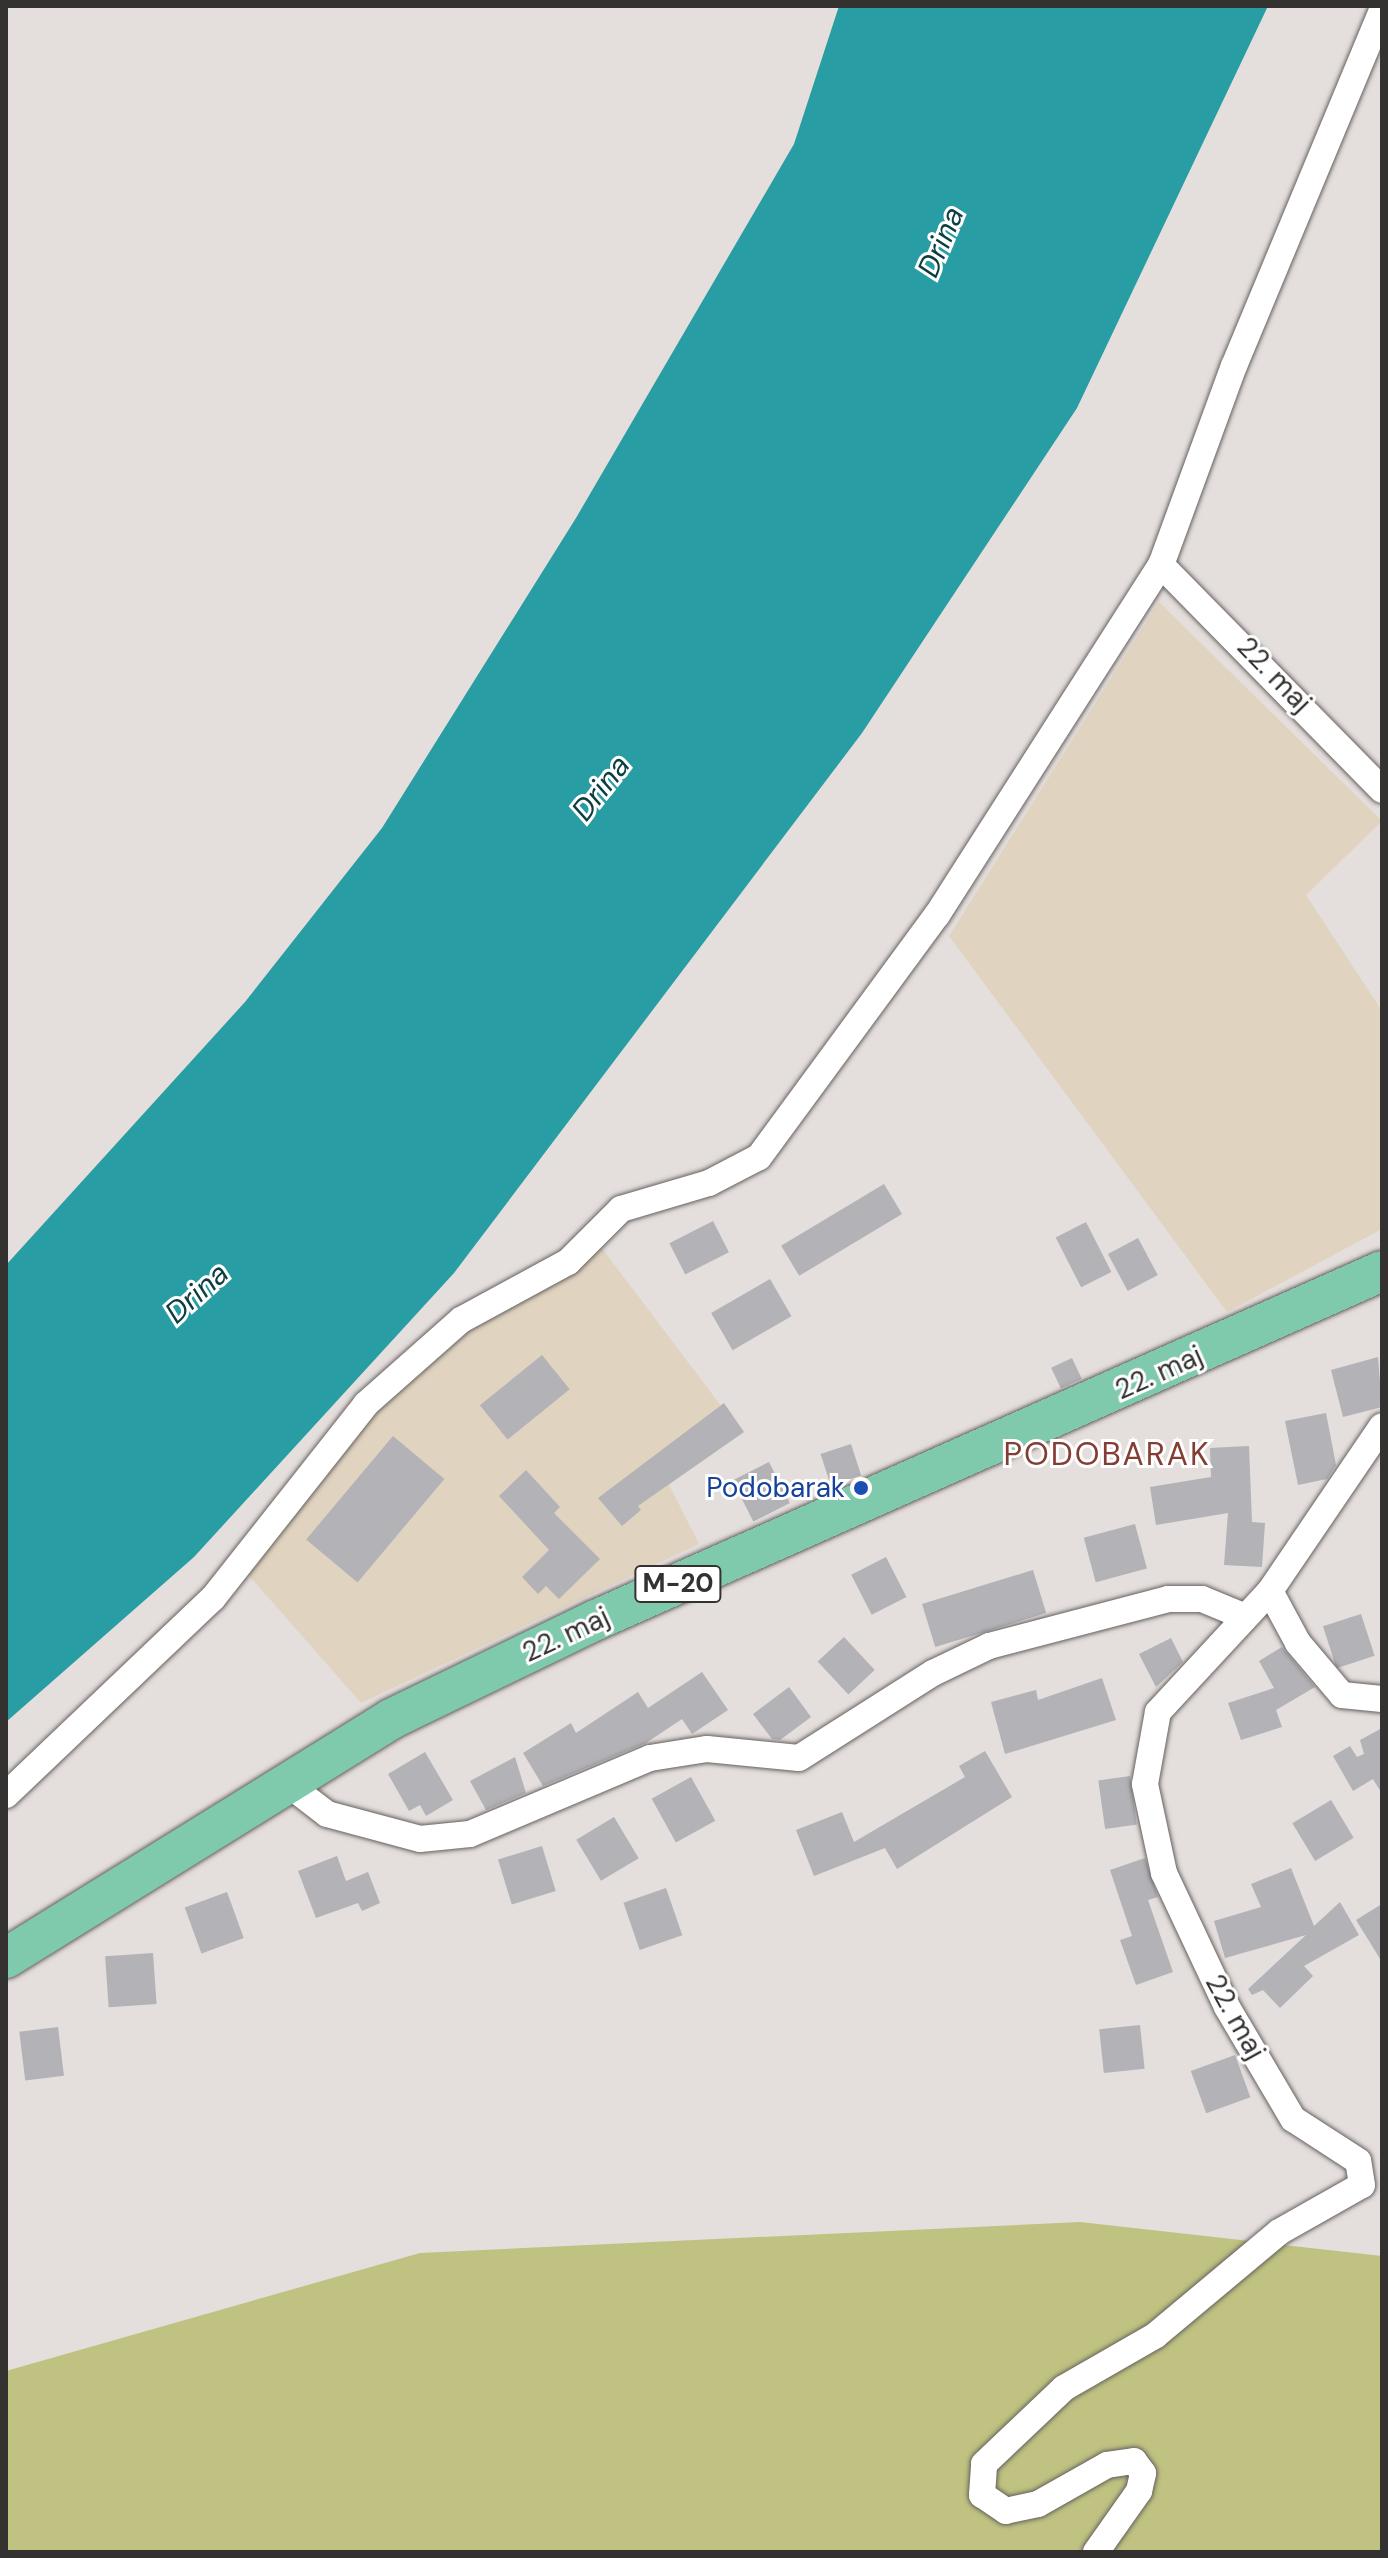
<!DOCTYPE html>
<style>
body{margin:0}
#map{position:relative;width:1388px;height:2558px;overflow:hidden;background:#e4dedc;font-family:"DM Sans",sans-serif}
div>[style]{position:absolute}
.commercial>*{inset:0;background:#e0d4c0}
.green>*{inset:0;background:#bfc281}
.water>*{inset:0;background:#289da3}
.building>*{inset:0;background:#b2b2b7;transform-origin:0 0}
.roads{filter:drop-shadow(0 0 2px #66615f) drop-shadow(0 0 2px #66615f)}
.street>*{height:26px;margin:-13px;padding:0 13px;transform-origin:13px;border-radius:13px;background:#fff}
.primary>*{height:40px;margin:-20px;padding:0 20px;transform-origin:20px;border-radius:20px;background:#7fc9ad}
.dots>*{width:22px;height:22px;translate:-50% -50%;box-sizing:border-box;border:4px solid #fff;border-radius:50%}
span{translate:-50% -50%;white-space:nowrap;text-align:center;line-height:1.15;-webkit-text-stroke:6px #fff;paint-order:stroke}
.shield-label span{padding:2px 6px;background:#fff;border:2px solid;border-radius:6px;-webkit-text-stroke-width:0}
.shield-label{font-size:26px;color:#343131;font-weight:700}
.street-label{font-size:28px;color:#343131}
.transit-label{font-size:28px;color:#164399}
.right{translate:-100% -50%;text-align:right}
.water-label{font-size:30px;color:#0b3e41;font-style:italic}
.quarter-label{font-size:32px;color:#843d33;letter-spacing:2px}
.frame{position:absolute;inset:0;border:8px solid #343131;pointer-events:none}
</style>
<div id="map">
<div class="commercial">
<div style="clip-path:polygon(1159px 602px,1382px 821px,1306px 895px,1382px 1011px,1382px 1229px,1227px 1312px,949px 936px)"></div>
<div style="clip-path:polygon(601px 1247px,728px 1415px,658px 1463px,699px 1544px,361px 1703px,245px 1571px,361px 1423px,451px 1339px)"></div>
</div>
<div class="green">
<div style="clip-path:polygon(1080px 2222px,1382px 2256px,1382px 2552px,6px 2552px,6px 2371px,420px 2253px)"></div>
</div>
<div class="water">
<div style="clip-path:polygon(839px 6px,1268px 6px,1077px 408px,862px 733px,454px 1273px,194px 1557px,6px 1722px,6px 1265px,245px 1002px,382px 828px,576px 518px,794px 144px)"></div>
</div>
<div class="building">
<div style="left:884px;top:1184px;width:35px;height:120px;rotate:59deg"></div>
<div style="left:713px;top:1221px;width:35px;height:49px;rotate:63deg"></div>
<div style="left:1086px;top:1222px;width:56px;height:34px;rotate:63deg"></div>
<div style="left:1138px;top:1238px;width:42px;height:34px;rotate:62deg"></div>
<div style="left:770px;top:1279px;width:43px;height:68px;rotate:60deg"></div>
<div style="left:542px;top:1355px;width:44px;height:80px;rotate:51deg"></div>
<div style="clip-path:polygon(1378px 1357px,1382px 1407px,1343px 1417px,1331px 1370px)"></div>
<div style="left:1072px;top:1358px;width:23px;height:23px;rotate:65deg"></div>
<div style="clip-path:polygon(724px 1403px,744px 1432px,638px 1506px,641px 1510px,622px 1526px,598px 1498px)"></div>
<div style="clip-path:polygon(1326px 1413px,1336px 1465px,1327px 1479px,1298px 1485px,1285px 1421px)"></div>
<div style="left:393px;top:1436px;width:67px;height:135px;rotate:40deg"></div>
<div style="left:851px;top:1444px;width:33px;height:32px;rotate:72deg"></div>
<div style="clip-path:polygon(1249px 1446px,1252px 1522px,1265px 1523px,1262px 1567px,1224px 1565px,1228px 1513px,1156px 1525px,1150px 1487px,1211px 1477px,1210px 1448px)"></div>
<div style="left:769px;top:1462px;width:46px;height:41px;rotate:63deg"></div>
<div style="clip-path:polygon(526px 1470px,560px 1507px,554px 1513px,600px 1559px,559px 1599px,546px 1586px,538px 1594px,522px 1577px,549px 1550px,499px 1496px)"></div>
<div style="left:1135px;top:1524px;width:46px;height:53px;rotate:75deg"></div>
<div style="left:886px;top:1557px;width:45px;height:39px;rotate:63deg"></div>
<div style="left:1033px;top:1570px;width:45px;height:116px;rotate:73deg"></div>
<div style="left:1361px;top:1614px;width:44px;height:40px;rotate:72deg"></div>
<div style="left:844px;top:1637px;width:45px;height:36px;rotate:47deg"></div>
<div style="clip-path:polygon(1171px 1638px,1183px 1662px,1156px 1687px,1139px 1654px)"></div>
<div style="clip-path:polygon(1282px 1647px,1315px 1687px,1276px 1710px,1282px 1727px,1241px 1740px,1228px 1703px,1274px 1688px,1259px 1661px)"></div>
<div style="clip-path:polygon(702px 1672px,728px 1710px,692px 1734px,682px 1719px,646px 1743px,543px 1786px,523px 1753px,571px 1723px,576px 1733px,638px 1692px,648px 1708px)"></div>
<div style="clip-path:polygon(1102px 1678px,1116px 1720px,1005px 1754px,991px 1702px,1036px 1690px,1038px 1700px)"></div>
<div style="clip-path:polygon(789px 1687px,811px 1717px,780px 1740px,772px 1739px,753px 1714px)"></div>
<div style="clip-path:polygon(1382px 1728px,1382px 1794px,1373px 1779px,1353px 1791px,1333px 1756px,1350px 1746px,1357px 1757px,1364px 1754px,1360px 1740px)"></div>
<div style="clip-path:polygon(985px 1751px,1012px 1797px,897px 1869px,885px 1848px,814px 1876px,796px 1830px,842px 1812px,854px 1842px,965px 1777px,959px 1766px)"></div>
<div style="clip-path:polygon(425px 1752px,453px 1800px,426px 1816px,420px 1805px,409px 1811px,388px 1774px)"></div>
<div style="clip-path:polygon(515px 1757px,526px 1793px,486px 1810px,470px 1781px)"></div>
<div style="left:1130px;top:1776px;width:49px;height:32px;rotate:82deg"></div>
<div style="left:691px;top:1777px;width:50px;height:45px;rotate:61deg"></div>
<div style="left:1331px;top:1800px;width:44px;height:45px;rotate:59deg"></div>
<div style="left:614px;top:1817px;width:48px;height:44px;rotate:59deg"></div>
<div style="left:542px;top:1846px;width:47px;height:46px;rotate:73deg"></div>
<div style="clip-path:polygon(337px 1856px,346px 1881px,368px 1872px,380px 1903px,362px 1911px,358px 1903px,316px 1918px,298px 1871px)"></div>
<div style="clip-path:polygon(1145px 1858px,1158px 1897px,1148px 1900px,1173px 1972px,1136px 1985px,1120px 1940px,1132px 1936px,1110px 1870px)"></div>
<div style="clip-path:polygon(1291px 1868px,1314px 1926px,1340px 1902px,1359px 1935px,1304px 1966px,1313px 1976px,1280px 2008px,1263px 1990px,1252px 1995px,1248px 1989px,1306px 1935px,1225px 1958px,1214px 1921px,1261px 1907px,1251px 1884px)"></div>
<div style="left:666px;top:1888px;width:50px;height:45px;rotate:71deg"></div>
<div style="left:227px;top:1892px;width:49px;height:45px;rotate:70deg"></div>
<div style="clip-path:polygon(1382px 1904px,1382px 1962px,1356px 1920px)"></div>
<div style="left:153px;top:1953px;width:51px;height:48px;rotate:86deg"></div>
<div style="left:1140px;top:2025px;width:44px;height:41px;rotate:84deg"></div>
<div style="left:58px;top:2027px;width:49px;height:39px;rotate:83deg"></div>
<div style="left:1235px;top:2055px;width:45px;height:47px;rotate:70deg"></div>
</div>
<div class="roads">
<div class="street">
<div style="left:1161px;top:565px;width:315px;rotate:45.5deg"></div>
<div style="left:1270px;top:1591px;width:59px;rotate:61.7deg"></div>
<div style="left:1298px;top:1643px;width:68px;rotate:49.8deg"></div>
<div style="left:1342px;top:1695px;width:40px;rotate:5.7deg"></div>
<div style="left:284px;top:1781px;width:54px;rotate:37.5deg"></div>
<div style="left:327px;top:1814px;width:96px;rotate:15deg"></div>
<div style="left:420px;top:1839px;width:50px;rotate:-5.7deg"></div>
<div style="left:470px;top:1834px;width:195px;rotate:-22.9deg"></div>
<div style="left:650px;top:1758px;width:58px;rotate:-9deg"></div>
<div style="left:707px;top:1749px;width:92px;rotate:5.6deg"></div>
<div style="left:799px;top:1758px;width:159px;rotate:-32.4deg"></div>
<div style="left:933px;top:1673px;width:62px;rotate:-25.7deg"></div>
<div style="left:989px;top:1646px;width:185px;rotate:-14.7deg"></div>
<div style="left:1168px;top:1599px;width:34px"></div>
<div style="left:1202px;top:1599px;width:44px;rotate:22.5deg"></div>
<div style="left:6px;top:1795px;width:286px;rotate:-43.6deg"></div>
<div style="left:213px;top:1598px;width:247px;rotate:-51.7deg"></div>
<div style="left:366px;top:1404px;width:127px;rotate:-41.5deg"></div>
<div style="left:461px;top:1320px;width:122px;rotate:-28.5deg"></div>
<div style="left:568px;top:1262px;width:75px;rotate:-45deg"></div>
<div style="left:621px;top:1209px;width:92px;rotate:-16.5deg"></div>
<div style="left:709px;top:1183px;width:56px;rotate:-27.5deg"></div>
<div style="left:759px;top:1157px;width:300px;rotate:-53.7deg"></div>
<div style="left:937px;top:915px;width:416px;rotate:-57.4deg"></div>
<div style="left:1161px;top:565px;width:212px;rotate:-69.9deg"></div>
<div style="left:1234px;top:366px;width:385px;rotate:-67.4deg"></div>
<div style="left:1096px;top:2552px;width:75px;rotate:-54.8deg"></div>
<div style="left:1139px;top:2491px;width:18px;rotate:-77deg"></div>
<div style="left:1143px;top:2473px;width:15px;rotate:-127deg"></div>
<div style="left:1134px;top:2461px;width:27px;rotate:172deg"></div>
<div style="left:1107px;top:2465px;width:79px;rotate:150.5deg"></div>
<div style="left:1038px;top:2504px;width:33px;rotate:168deg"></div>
<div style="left:1006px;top:2511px;width:29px;rotate:-146deg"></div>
<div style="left:982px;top:2495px;width:31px;rotate:-86deg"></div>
<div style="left:984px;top:2464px;width:110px;rotate:-43.5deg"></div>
<div style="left:1064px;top:2388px;width:106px;rotate:-29.9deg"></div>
<div style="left:1156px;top:2335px;width:160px;rotate:-39.9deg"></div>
<div style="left:1279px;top:2232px;width:95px;rotate:-29.5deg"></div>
<div style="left:1362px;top:2185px;width:24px;rotate:-99deg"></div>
<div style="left:1358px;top:2161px;width:77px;rotate:-147.1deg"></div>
<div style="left:1293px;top:2119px;width:130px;rotate:-120.5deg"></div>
<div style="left:1227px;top:2007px;width:148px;rotate:-115.2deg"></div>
<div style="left:1164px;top:1873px;width:91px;rotate:-102.1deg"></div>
<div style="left:1145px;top:1784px;width:73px;rotate:-79.8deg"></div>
<div style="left:1158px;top:1712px;width:165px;rotate:-47.2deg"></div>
<div style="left:1270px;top:1591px;width:199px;rotate:-55.8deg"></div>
</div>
<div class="primary">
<div style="left:6px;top:1958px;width:453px;rotate:-31.8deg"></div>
<div style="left:391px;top:1719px;width:228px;rotate:-25.8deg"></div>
<div style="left:596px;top:1620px;width:860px;rotate:-23.94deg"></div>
</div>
</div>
<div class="dots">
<div style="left:861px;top:1488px;background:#1a4fb4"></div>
</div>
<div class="shield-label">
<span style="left:678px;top:1584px">M-20</span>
</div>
<div class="street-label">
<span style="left:1274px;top:675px;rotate:46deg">22. maj</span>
<span style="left:1159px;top:1373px;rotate:-24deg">22. maj</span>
<span style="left:566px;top:1635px;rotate:-25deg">22. maj</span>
<span style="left:1235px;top:2017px;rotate:61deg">22. maj</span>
</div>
<div class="transit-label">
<span class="right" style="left:845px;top:1488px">Podobarak</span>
</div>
<div class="water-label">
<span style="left:941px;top:242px;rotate:-67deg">Drina</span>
<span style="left:601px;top:788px;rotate:-52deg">Drina</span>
<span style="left:197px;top:1293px;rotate:-42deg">Drina</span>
</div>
<div class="quarter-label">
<span style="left:1107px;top:1454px">PODOBARAK</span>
</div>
<div class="frame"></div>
</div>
